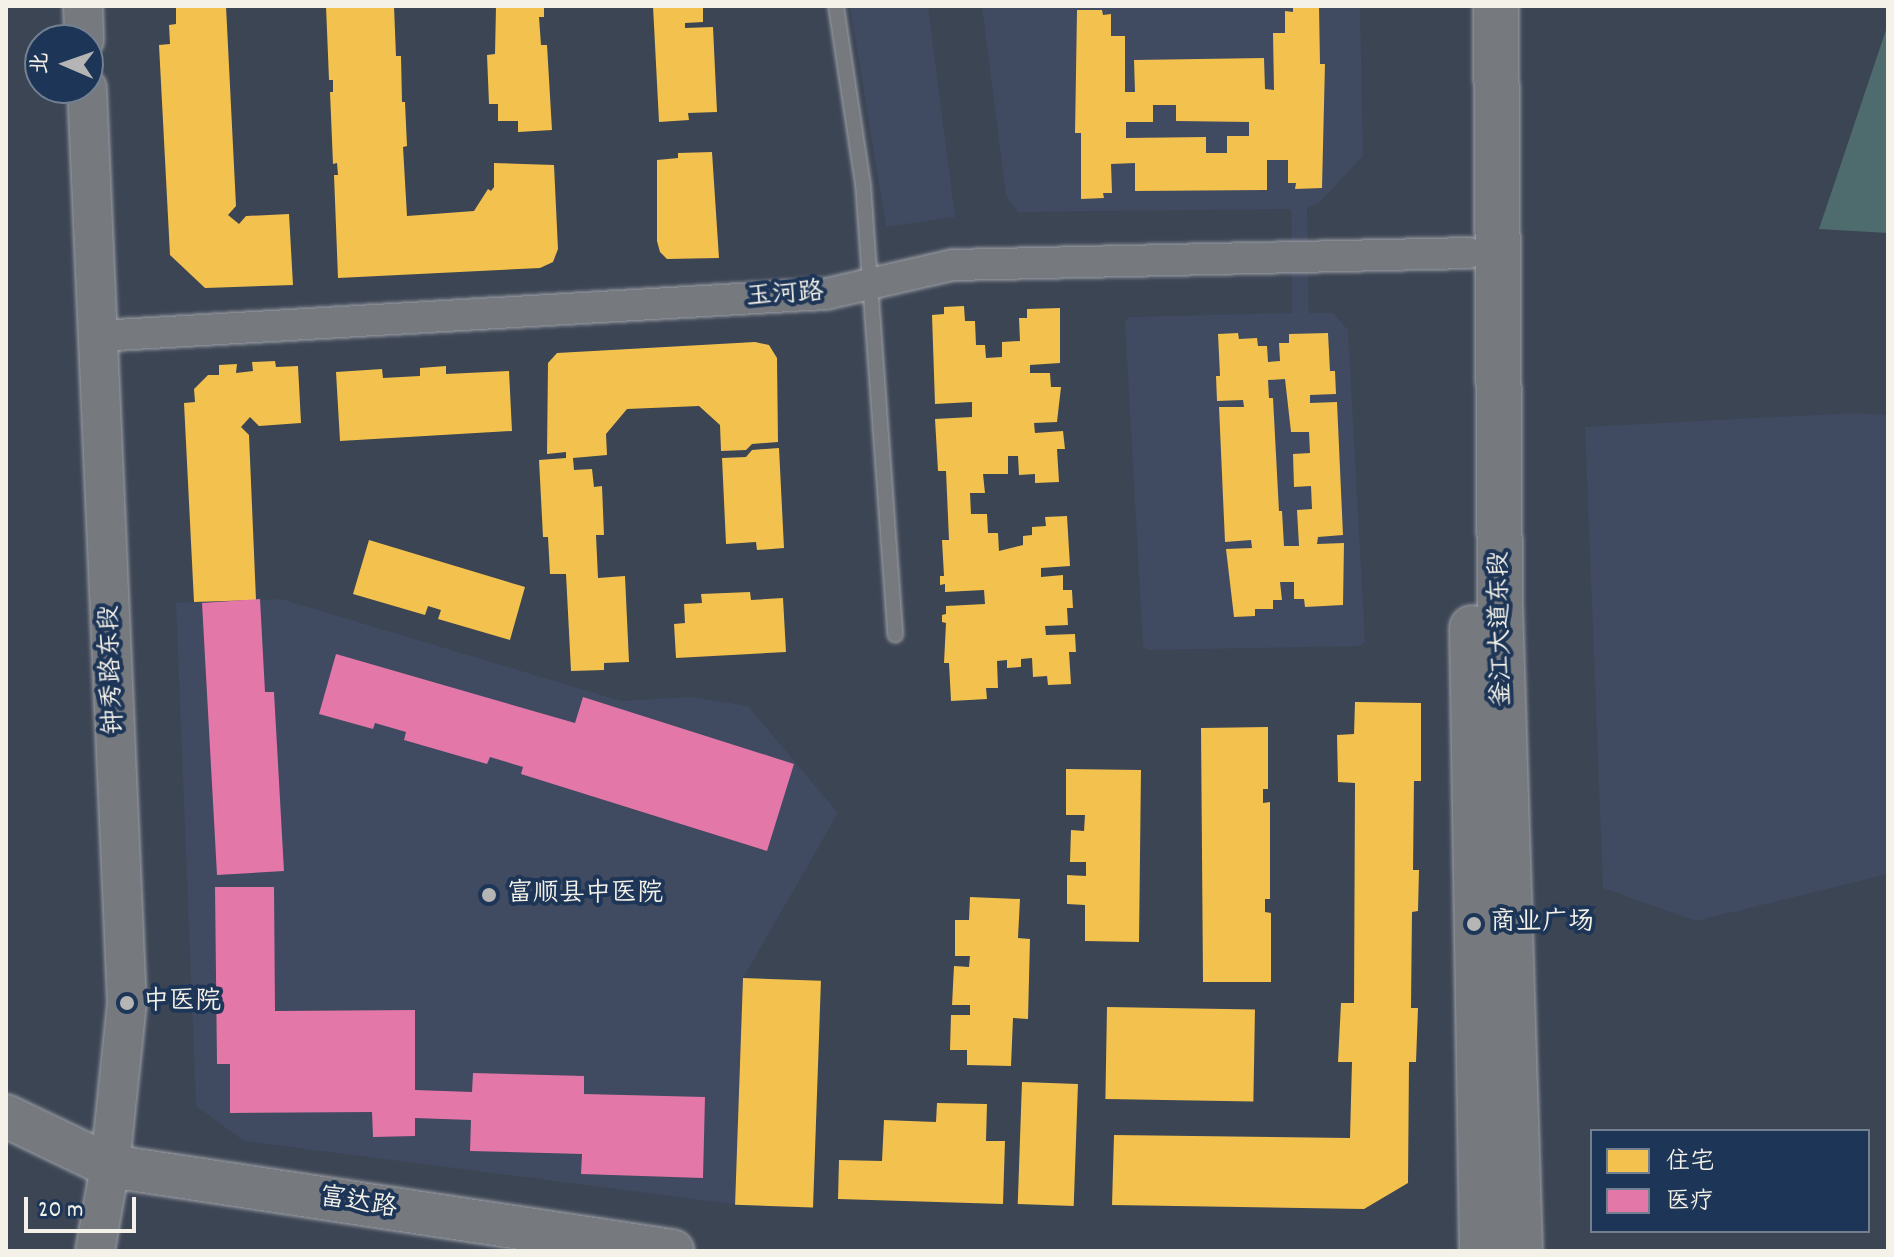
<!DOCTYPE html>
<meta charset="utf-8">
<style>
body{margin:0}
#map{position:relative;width:1894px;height:1257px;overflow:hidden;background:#3c4554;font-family:Dekko,"LXGW WenKai TC",sans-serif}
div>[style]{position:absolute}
.built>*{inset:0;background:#404a61}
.green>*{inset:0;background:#4e6c6e}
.homes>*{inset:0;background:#f2c14e;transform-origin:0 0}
.health>*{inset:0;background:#e377a8}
.roads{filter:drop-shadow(0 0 2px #9fa2a8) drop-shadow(0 0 2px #9fa2a8)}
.service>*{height:14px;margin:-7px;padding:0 7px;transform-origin:7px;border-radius:7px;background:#767a7f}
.minor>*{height:30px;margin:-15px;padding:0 15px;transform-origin:15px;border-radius:15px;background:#767a7f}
.tertiary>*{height:38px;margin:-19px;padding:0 19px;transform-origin:19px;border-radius:19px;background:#767a7f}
.secondary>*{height:42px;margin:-21px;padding:0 21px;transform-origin:21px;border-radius:21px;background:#767a7f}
.primary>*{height:44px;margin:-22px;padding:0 22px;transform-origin:22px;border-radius:22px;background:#767a7f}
.dots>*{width:22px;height:22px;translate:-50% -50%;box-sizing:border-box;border:4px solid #1d3557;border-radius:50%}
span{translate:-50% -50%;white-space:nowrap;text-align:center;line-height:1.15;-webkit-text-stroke:8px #1d3557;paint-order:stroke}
.street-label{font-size:26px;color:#f4f1e8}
.poi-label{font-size:26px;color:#f4f1e8}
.left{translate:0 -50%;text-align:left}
.frame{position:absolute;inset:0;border:8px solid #f4f1e8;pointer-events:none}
.legend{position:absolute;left:1590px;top:1129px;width:280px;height:104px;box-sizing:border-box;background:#1d3557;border:2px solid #738091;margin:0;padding:10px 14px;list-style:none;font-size:24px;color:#f4f1e8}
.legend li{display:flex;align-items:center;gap:16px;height:40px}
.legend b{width:40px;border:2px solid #738091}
.north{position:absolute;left:24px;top:24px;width:80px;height:80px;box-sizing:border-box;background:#1d3557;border:2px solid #738091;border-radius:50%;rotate:272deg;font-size:22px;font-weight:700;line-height:32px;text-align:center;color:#f4f1e8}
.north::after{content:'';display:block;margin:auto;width:28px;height:36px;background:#b4b5b4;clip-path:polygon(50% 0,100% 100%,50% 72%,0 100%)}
.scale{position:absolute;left:24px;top:1197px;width:112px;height:36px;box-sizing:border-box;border:4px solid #f4f1e8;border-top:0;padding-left:10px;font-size:24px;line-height:28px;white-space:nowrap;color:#f4f1e8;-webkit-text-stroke:6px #1d3557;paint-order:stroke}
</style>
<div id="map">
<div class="built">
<div style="clip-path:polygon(850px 6px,928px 6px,955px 217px,886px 227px)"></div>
<div style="clip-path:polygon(982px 6px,1360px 6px,1363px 156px,1319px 203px,1307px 208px,1309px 313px,1333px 313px,1348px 330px,1365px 642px,1359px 646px,1148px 650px,1143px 646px,1125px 322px,1129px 317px,1292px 313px,1291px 209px,1018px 212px,1006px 196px)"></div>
<div style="clip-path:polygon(1854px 413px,1888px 415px,1888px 874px,1696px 921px,1603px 888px,1585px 427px)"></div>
<div style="clip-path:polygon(281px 599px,621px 701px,693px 697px,748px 706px,838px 813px,743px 978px,740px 1205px,244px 1141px,196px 1106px,176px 603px)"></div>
</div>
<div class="green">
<div style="clip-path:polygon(1888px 24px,1888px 233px,1819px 229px)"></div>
</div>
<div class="homes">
<div style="clip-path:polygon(176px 6px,226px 6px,236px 206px,228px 215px,239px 224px,246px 216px,289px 214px,293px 285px,205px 288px,170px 255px,159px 45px,170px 44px,169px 25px,176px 24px)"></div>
<div style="clip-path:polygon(326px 6px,394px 6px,396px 56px,401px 56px,402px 102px,405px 102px,407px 146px,403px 147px,407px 216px,474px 211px,488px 189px,491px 191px,494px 187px,494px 163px,554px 165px,558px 249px,553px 262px,540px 268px,338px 278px,334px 175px,338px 175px,337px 163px,333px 164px,330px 92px,333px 92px,333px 80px,329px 80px)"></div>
<div style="clip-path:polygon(496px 6px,544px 6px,544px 17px,539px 17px,541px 45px,547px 45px,552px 130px,518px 132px,518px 121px,498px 121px,498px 104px,489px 104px,487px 55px,495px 54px)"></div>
<div style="clip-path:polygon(653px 6px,703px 6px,703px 22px,685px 23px,685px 28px,713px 27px,717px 112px,688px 113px,689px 120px,659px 122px)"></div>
<div style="clip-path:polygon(evenodd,1293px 6px,1319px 6px,1320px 64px,1325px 64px,1322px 188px,1295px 189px,1296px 183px,1288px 183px,1288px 160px,1267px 160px,1267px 190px,1135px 191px,1135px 163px,1111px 164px,1112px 193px,1103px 193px,1104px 198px,1081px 199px,1081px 133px,1075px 133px,1077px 10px,1102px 10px,1103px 15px,1111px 14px,1111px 36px,1125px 36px,1125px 92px,1135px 92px,1134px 60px,1264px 58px,1265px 89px,1274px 90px,1273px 33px,1285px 33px,1285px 11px,1293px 12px,1293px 6px,1153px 105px,1176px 105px,1176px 121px,1249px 122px,1249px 136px,1227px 136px,1227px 153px,1206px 153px,1206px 137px,1126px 138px,1126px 122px,1153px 122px,1153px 105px)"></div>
<div style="clip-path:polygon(712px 152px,719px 258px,667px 259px,660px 252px,657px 241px,657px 160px,678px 158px,678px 153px)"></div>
<div style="clip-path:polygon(964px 306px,965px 321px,975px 321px,976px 345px,985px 345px,986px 358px,1002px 357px,1002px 342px,1020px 341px,1019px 318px,1027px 318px,1027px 309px,1060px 308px,1060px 363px,1030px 365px,1030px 373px,1050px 373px,1051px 387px,1061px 387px,1057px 422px,1034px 423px,1035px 433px,1063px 431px,1065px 449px,1057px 449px,1059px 482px,1035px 483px,1035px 474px,1019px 475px,1018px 456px,1008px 456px,1008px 474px,983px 474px,985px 493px,970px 493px,971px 514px,987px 514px,988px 533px,998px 533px,999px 551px,1023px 545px,1023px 536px,1032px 535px,1032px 527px,1046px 526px,1045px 517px,1067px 516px,1070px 566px,1041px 568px,1041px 577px,1063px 575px,1063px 590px,1072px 590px,1073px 608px,1067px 608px,1068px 625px,1045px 626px,1046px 635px,1075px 634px,1076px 652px,1069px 652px,1071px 684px,1048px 685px,1047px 676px,1033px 677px,1032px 658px,1021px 659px,1021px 667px,1007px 668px,1007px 660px,997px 661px,998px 688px,986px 688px,987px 699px,951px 701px,949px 663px,944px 663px,946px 623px,942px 622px,942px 615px,946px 614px,946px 606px,985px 604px,984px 590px,945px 592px,945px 584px,940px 585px,940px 576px,944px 576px,942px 540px,949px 540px,946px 471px,938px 471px,935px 419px,972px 417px,972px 402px,935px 404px,932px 315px,944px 314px,944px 307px)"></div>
<div style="clip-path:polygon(evenodd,1238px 333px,1239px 339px,1257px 338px,1258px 346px,1267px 346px,1268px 362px,1280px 361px,1279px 343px,1289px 343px,1289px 334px,1328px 333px,1330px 371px,1335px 371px,1336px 394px,1310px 395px,1310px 403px,1337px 402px,1343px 535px,1318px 537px,1317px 544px,1344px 543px,1343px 605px,1305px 607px,1304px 599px,1294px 599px,1294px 582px,1280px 582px,1282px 600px,1273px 600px,1273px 609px,1255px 609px,1255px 616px,1234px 617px,1226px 549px,1252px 548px,1251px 540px,1225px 542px,1219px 407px,1244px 407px,1243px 400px,1217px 401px,1216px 376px,1220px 376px,1218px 334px,1238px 333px,1285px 379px,1291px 432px,1309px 432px,1310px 453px,1293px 454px,1294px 487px,1311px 486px,1312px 509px,1297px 510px,1299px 546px,1284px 546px,1282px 511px,1279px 511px,1273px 398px,1269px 398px,1268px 380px,1285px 379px)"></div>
<div style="clip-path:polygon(755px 342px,769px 345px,777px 358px,778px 442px,752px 444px,746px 450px,721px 451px,720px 425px,699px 406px,627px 409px,606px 434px,607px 455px,573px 458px,574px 470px,592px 469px,594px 487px,602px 486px,604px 535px,596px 535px,598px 578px,625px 576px,629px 662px,604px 663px,604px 670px,571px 671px,566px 574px,550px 574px,548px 537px,543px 537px,539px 460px,566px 458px,566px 452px,547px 454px,548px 363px,557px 353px)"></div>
<div style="clip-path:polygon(275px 361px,276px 367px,298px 366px,301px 423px,259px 426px,250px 417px,241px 427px,249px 435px,256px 600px,194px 602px,184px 403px,195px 402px,194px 389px,208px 375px,219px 375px,219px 365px,237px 364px,236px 373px,253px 371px,252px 362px)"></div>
<div style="clip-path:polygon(446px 366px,446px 374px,509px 371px,512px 431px,340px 441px,336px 372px,382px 369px,383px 378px,420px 376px,420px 368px)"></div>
<div style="clip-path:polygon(779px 448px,784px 548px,757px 550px,756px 542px,726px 544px,722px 458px,746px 457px,752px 450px)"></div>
<div style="clip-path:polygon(369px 540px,525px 587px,510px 640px,438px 619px,441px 610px,428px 606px,425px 615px,353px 594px)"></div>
<div style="clip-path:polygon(750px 592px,751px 600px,783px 598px,786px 652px,676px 658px,674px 624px,685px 623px,684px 604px,702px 603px,701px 594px)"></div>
<div style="clip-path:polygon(1355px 702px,1421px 703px,1421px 781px,1414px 781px,1413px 870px,1419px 870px,1418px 911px,1412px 912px,1411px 1008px,1418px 1008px,1416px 1062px,1409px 1062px,1408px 1183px,1364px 1209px,1112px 1205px,1114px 1135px,1350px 1138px,1352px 1062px,1338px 1062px,1341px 1003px,1354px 1003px,1355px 783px,1338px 782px,1337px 735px,1354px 734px)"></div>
<div style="clip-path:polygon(1268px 727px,1268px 789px,1263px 789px,1263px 803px,1270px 802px,1270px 899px,1265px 899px,1265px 912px,1271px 913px,1271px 982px,1203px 982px,1201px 728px)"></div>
<div style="clip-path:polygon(1066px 769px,1141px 770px,1139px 942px,1085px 941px,1085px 905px,1067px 904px,1067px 875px,1086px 876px,1086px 862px,1070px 862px,1071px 830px,1084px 831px,1085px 815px,1066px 815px)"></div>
<div style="clip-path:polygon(970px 897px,1020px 899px,1018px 938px,1030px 939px,1028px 1019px,1013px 1018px,1011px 1066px,967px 1065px,967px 1050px,950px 1050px,951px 1015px,970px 1015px,970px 1005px,952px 1005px,954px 966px,969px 967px,970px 956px,955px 956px,955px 920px,969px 920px)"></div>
<div style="left:743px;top:978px;width:78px;height:227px;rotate:2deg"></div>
<div style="left:1107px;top:1007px;width:148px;height:92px;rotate:1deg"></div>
<div style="left:1022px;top:1082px;width:56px;height:122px;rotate:2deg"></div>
<div style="clip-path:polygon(937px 1103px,987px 1104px,986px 1141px,1005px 1141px,1003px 1204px,838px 1199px,839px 1160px,882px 1161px,884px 1120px,936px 1122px)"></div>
</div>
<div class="health">
<div style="clip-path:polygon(260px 599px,265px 692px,274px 692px,284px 871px,217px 875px,202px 603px)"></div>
<div style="clip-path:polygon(336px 654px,575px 723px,583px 697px,794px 764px,767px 851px,521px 774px,523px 767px,490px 757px,487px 764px,404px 740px,406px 732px,375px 723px,373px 729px,319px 714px)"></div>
<div style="clip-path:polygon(215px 887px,274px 887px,275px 1011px,415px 1010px,415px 1090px,472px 1092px,473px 1073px,584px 1076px,584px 1094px,705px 1097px,703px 1178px,581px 1174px,582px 1154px,470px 1151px,471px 1120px,415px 1118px,415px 1136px,373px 1137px,372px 1112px,230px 1113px,230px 1064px,217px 1064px)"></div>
</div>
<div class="roads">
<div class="service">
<div style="left:836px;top:6px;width:180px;rotate:81.4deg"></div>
<div style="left:863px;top:184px;width:452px;rotate:85.9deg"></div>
</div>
<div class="minor">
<div style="left:99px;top:336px;width:728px;rotate:-3.31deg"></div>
<div style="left:826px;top:294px;width:130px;rotate:-12.9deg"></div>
<div style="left:953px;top:265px;width:516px;rotate:-1.33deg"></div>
</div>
<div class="tertiary">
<div style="left:83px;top:6px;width:34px;rotate:88deg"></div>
<div style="left:87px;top:88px;width:916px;rotate:87.5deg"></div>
<div style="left:127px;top:1003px;width:164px;rotate:96deg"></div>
<div style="left:110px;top:1166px;width:86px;rotate:100deg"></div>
</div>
<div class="secondary">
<div style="left:6px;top:1116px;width:115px;rotate:25.7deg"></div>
<div style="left:110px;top:1166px;width:569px;rotate:8.59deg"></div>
</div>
<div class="primary">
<div style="left:1496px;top:6px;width:597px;rotate:89.62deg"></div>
<div style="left:1500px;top:603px;width:648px;rotate:88.23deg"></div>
<div style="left:1472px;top:628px;width:623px;rotate:89.08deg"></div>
</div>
</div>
<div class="dots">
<div style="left:489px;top:895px;background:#b4b5b4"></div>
<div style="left:1474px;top:924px;background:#b4b5b4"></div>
<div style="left:127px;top:1003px;background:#b4b5b4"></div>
</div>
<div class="street-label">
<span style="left:785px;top:296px;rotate:-4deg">玉河路</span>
<span style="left:1502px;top:629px;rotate:-91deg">釜江大道东段</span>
<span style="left:113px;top:670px;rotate:-92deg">钟秀路东段</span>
<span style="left:358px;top:1204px;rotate:9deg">富达路</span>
</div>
<div class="poi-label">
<span class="left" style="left:507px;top:895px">富顺县中医院</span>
<span class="left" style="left:1490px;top:924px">商业广场</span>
<span class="left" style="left:143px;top:1003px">中医院</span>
</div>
<div class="frame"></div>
<ul class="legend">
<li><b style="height:22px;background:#f2c14e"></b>住宅</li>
<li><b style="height:22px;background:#e377a8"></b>医疗</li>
</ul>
<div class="north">北</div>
<div class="scale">20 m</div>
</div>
